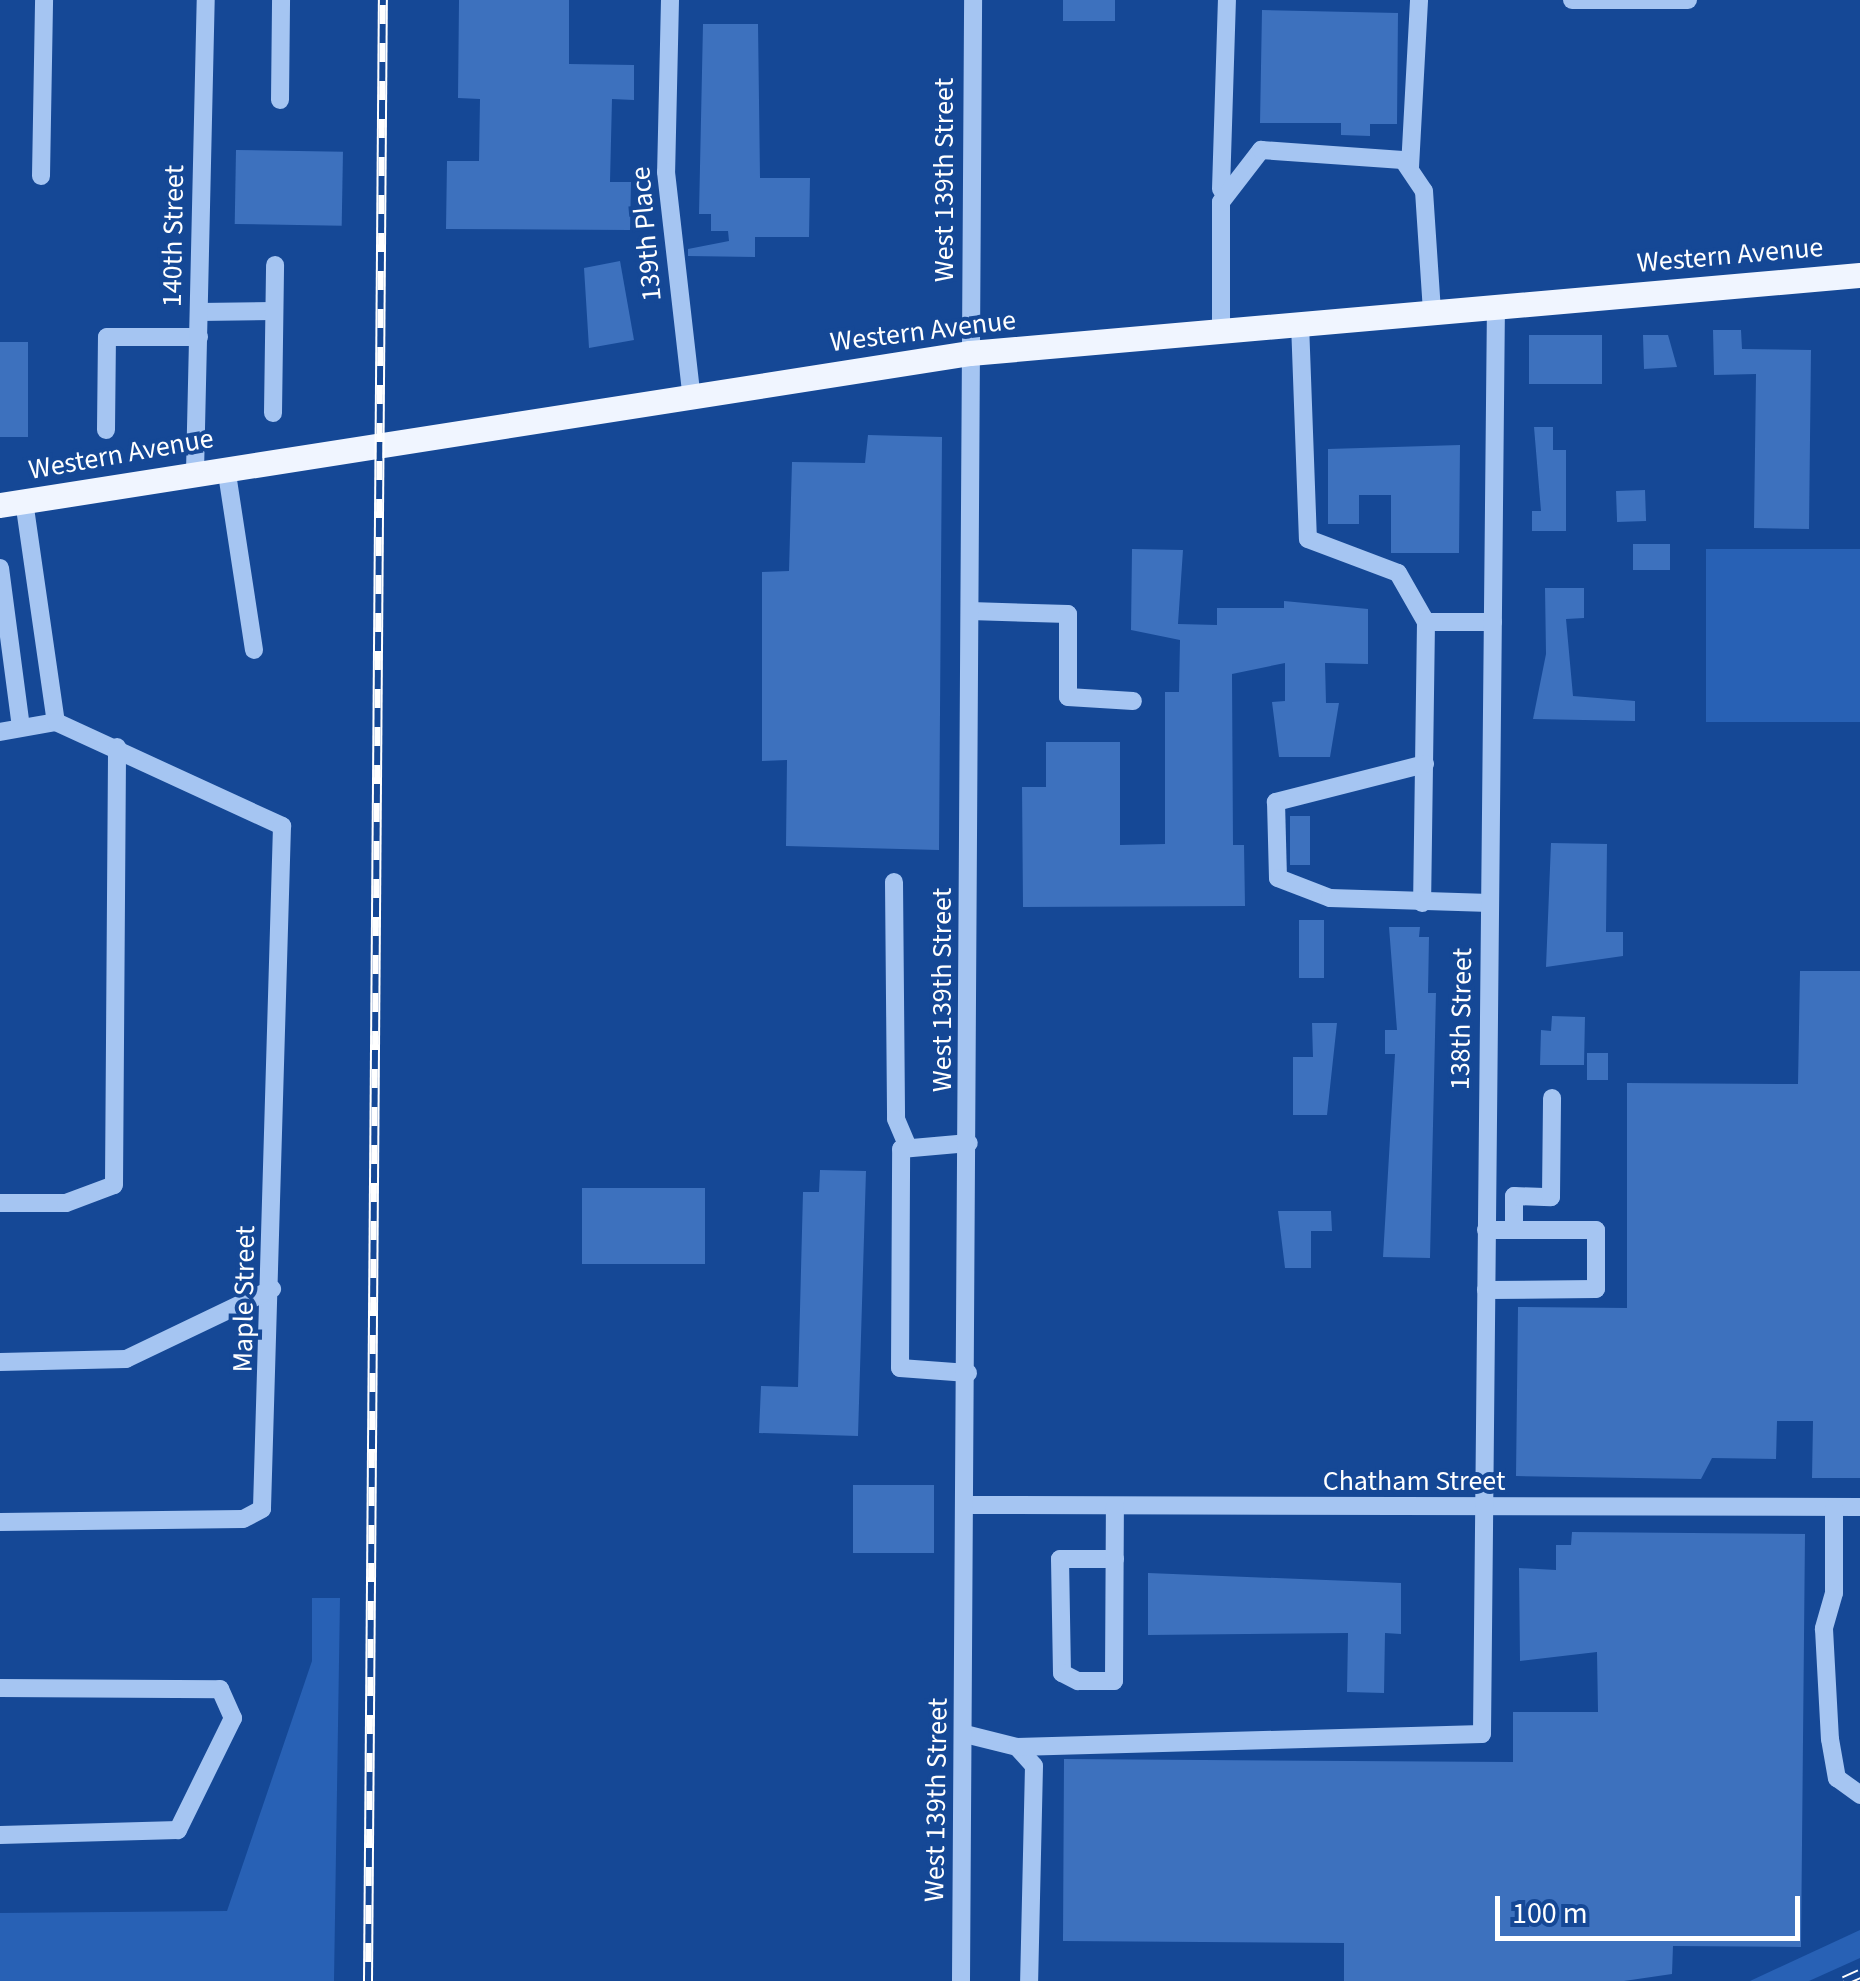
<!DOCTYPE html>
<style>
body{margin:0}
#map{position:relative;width:1860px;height:1981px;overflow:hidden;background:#154896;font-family:"Source Sans 3",sans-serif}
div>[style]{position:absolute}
.green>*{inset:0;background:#2861b5;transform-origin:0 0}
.building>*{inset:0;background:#3d71be;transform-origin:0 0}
.minor>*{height:18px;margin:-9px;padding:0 9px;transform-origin:9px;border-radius:9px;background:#a5c5f2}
.major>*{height:25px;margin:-12.5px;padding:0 12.5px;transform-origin:12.5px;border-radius:12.5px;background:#f0f5ff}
.rail>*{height:10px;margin-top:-5px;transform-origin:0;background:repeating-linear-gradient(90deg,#154896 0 19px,#fff 0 38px);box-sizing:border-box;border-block:2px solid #fff}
span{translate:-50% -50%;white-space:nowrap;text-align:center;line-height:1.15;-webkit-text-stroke:8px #154896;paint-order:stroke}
.street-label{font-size:28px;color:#fff}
.scale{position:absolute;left:1495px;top:1896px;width:305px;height:45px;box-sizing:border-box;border:5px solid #fff;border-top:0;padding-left:12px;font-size:30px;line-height:35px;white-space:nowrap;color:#fff;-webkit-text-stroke:8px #154896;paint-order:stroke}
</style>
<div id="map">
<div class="green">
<div style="left:1706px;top:549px;width:154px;height:173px"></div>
<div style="clip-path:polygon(312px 1598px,340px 1598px,334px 1981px,0 1981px,0 1913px,227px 1911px,312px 1661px)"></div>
<div style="clip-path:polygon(1860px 1930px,1860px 1958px,1809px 1981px,1750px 1981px)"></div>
</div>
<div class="building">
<div style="clip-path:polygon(459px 0,569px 0,569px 64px,634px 65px,634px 100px,612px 99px,610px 182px,631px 182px,630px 230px,446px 229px,447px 161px,479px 161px,480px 99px,458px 98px)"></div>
<div style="left:1063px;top:0;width:52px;height:21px"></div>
<div style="clip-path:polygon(1262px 10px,1398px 13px,1397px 124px,1370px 124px,1370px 136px,1341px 135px,1341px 123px,1260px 123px)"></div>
<div style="clip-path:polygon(703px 24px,758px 24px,760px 178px,810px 178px,809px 237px,755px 237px,755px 257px,688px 256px,688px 249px,729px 241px,728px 231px,711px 231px,711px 214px,699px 214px)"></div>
<div style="left:236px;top:150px;width:107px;height:74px;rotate:1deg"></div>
<div style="clip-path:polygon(620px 261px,634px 340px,589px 348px,584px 268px)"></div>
<div style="clip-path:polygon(1713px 330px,1741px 330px,1742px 349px,1811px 350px,1809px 529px,1754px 528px,1756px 374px,1714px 375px)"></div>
<div style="left:1602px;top:335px;width:49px;height:73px;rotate:90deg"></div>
<div style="clip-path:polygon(1643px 335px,1668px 335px,1677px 367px,1644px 369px)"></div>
<div style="left:0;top:342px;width:28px;height:95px"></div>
<div style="clip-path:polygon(1534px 427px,1553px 427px,1553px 450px,1566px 450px,1566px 531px,1532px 531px,1532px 511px,1541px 511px)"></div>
<div style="clip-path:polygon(868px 435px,942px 437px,939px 850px,786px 846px,787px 760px,762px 761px,762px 572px,789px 571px,792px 462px,865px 463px)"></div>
<div style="clip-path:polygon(1460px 445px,1459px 553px,1391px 553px,1391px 495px,1359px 495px,1359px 524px,1328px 524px,1328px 449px)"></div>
<div style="left:1645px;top:490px;width:31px;height:29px;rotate:88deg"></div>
<div style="left:1633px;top:544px;width:37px;height:26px"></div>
<div style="clip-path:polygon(1132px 549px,1183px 550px,1178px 624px,1217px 625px,1217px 608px,1284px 608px,1284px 601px,1368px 609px,1368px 664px,1325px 663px,1326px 703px,1339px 703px,1330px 757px,1279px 757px,1272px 702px,1285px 701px,1285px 663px,1232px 674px,1233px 845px,1244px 845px,1245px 906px,1023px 907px,1022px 787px,1046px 787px,1046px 742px,1120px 742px,1120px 845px,1165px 844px,1165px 692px,1179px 692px,1180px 640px,1131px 630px)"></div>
<div style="clip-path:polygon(1545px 588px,1584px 588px,1584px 618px,1566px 619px,1573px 696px,1635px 701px,1635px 721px,1533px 719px,1546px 654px)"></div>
<div style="left:1290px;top:816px;width:20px;height:49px"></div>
<div style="clip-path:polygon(1551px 843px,1607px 844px,1606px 932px,1623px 932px,1623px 956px,1546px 967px)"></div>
<div style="left:1299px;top:920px;width:25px;height:58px"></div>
<div style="clip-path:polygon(1389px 927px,1420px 927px,1419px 937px,1429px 937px,1428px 993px,1436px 993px,1430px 1258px,1383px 1257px,1395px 1054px,1385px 1054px,1385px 1030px,1397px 1030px)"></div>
<div style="clip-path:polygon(1800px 971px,1860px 971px,1860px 1478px,1812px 1478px,1813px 1421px,1777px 1421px,1776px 1459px,1712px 1458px,1701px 1479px,1516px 1476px,1518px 1307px,1627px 1308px,1627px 1083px,1798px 1084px)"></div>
<div style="clip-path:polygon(1552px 1016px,1585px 1017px,1584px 1065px,1540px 1065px,1541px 1030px,1551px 1031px)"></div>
<div style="clip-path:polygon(1312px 1023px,1337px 1023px,1327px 1115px,1293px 1115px,1293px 1057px,1313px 1057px)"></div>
<div style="left:1587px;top:1053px;width:21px;height:27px"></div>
<div style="clip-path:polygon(820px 1170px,866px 1171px,858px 1436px,759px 1433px,761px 1386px,798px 1387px,803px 1192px,819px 1192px)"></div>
<div style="left:705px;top:1188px;width:76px;height:123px;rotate:90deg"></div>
<div style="clip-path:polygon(1278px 1211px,1331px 1211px,1332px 1231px,1311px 1231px,1311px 1268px,1285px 1268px)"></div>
<div style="left:853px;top:1485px;width:81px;height:68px"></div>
<div style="clip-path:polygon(1572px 1532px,1805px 1534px,1801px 1947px,1673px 1946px,1672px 1974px,1624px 1981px,1344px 1981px,1344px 1943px,1063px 1941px,1064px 1759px,1513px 1762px,1513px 1712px,1598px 1712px,1597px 1652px,1520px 1661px,1519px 1568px,1556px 1570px,1556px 1545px,1571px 1545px)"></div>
<div style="clip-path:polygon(1148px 1573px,1401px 1583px,1401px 1634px,1385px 1633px,1384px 1693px,1347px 1692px,1348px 1633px,1148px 1635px)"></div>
</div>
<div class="minor">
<div style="left:670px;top:0;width:172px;rotate:91.3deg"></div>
<div style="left:666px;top:172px;width:220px;rotate:83.5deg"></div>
<div style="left:1572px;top:0;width:116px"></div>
<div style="left:280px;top:100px;width:100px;rotate:-89.4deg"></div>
<div style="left:1410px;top:167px;width:167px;rotate:-86.9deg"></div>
<div style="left:41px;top:176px;width:176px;rotate:-89deg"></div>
<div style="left:1221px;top:189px;width:189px;rotate:-88.2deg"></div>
<div style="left:199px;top:312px;width:75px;rotate:-0.8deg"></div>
<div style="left:1300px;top:323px;width:216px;rotate:87.9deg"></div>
<div style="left:1308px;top:539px;width:96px;rotate:20.7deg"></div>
<div style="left:1398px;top:573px;width:56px;rotate:60.3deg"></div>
<div style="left:1426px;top:622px;width:281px;rotate:90.8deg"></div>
<div style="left:1221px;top:330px;width:128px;rotate:-90deg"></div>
<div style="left:1221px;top:202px;width:66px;rotate:-52.4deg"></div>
<div style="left:1261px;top:150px;width:142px;rotate:4deg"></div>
<div style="left:1403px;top:160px;width:37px;rotate:56deg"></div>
<div style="left:1424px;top:191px;width:120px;rotate:86.2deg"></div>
<div style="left:273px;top:413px;width:148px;rotate:-89.2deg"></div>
<div style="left:106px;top:430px;width:93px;rotate:-89.4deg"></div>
<div style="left:107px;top:337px;width:92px"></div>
<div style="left:226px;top:467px;width:185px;rotate:81.3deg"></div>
<div style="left:195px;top:472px;width:472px;rotate:-88.7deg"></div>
<div style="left:24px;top:501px;width:223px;rotate:81.8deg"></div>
<div style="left:0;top:568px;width:160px;rotate:82.5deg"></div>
<div style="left:970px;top:611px;width:98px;rotate:1.8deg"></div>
<div style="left:1068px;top:614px;width:83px;rotate:90deg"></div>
<div style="left:1068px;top:697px;width:65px;rotate:3.5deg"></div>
<div style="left:1426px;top:622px;width:67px"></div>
<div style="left:0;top:732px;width:57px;rotate:-10.1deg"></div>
<div style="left:56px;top:722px;width:249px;rotate:24.7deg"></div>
<div style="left:282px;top:826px;width:683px;rotate:91.68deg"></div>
<div style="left:262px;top:1509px;width:21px;rotate:152deg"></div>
<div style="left:243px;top:1519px;width:243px;rotate:179.3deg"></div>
<div style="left:1425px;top:764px;width:154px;rotate:165.7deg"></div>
<div style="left:1276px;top:802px;width:76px;rotate:88.5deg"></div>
<div style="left:1278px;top:878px;width:56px;rotate:21deg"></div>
<div style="left:1330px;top:898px;width:160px;rotate:1.8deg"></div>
<div style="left:894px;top:882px;width:237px;rotate:89.5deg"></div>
<div style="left:896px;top:1119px;width:25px;rotate:67deg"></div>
<div style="left:0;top:1203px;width:66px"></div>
<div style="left:66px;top:1203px;width:51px;rotate:-20.6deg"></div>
<div style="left:114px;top:1185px;width:438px;rotate:-89.6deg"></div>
<div style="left:1514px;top:1230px;width:34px;rotate:-90deg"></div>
<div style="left:1514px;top:1196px;width:37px;rotate:2deg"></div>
<div style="left:1551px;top:1197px;width:99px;rotate:-89.4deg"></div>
<div style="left:1486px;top:1290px;width:110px;rotate:-0.5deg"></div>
<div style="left:1596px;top:1289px;width:59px;rotate:-90deg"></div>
<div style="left:1596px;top:1230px;width:110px;rotate:180deg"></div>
<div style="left:0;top:1362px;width:126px;rotate:-1.4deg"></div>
<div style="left:126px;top:1359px;width:162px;rotate:-25.6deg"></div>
<div style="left:968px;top:1373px;width:68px;rotate:-175.8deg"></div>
<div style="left:900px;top:1368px;width:219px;rotate:-89.7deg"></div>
<div style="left:901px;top:1149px;width:68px;rotate:-5deg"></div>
<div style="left:968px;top:1505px;width:892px;rotate:0.13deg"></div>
<div style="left:1834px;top:1508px;width:85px;rotate:90deg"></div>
<div style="left:1834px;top:1593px;width:37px;rotate:106deg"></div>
<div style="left:1824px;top:1629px;width:110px;rotate:86.9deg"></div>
<div style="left:1830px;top:1739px;width:40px;rotate:80deg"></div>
<div style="left:1837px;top:1778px;width:29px;rotate:36deg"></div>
<div style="left:1115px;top:1559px;width:55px;rotate:180deg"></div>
<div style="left:1060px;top:1559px;width:114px;rotate:89deg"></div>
<div style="left:1062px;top:1673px;width:18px;rotate:27deg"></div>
<div style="left:1078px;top:1681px;width:36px"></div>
<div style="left:1114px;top:1681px;width:175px;rotate:-89.7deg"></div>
<div style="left:0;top:1688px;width:220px;rotate:0.3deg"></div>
<div style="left:220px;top:1689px;width:32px;rotate:66deg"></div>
<div style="left:233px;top:1718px;width:125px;rotate:116.2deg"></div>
<div style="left:178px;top:1830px;width:178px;rotate:178.4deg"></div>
<div style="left:965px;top:1734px;width:54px;rotate:14deg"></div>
<div style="left:1017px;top:1747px;width:25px;rotate:48deg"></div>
<div style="left:1034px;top:1766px;width:215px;rotate:91.3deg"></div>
<div style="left:1017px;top:1747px;width:465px;rotate:-1.6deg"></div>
<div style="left:1482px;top:1734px;width:1429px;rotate:-89.44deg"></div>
<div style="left:961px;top:1981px;width:1981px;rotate:-89.65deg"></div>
</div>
<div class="major">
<div style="left:0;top:505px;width:982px;rotate:-8.91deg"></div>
<div style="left:970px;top:353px;width:893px;rotate:-5.01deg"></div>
</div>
<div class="rail">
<div style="left:368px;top:1981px;width:1981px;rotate:-89.57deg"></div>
<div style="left:1844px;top:1981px;width:17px;rotate:-24deg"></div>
</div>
<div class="street-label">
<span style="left:944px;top:180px;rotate:-90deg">West 139th Street</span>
<span style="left:646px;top:234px;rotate:-95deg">139th Place</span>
<span style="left:173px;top:236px;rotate:-89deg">140th Street</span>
<span style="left:1730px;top:255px;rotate:-5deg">Western Avenue</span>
<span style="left:923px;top:331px;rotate:-7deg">Western Avenue</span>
<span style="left:121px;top:454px;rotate:-10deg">Western Avenue</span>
<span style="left:942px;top:990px;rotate:-90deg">West 139th Street</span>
<span style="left:1461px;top:1019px;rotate:-89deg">138th Street</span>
<span style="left:244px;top:1299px;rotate:-89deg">Maple Street</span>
<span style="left:1414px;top:1481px">Chatham Street</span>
<span style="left:936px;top:1800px;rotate:-89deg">West 139th Street</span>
</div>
<div class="scale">100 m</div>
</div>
